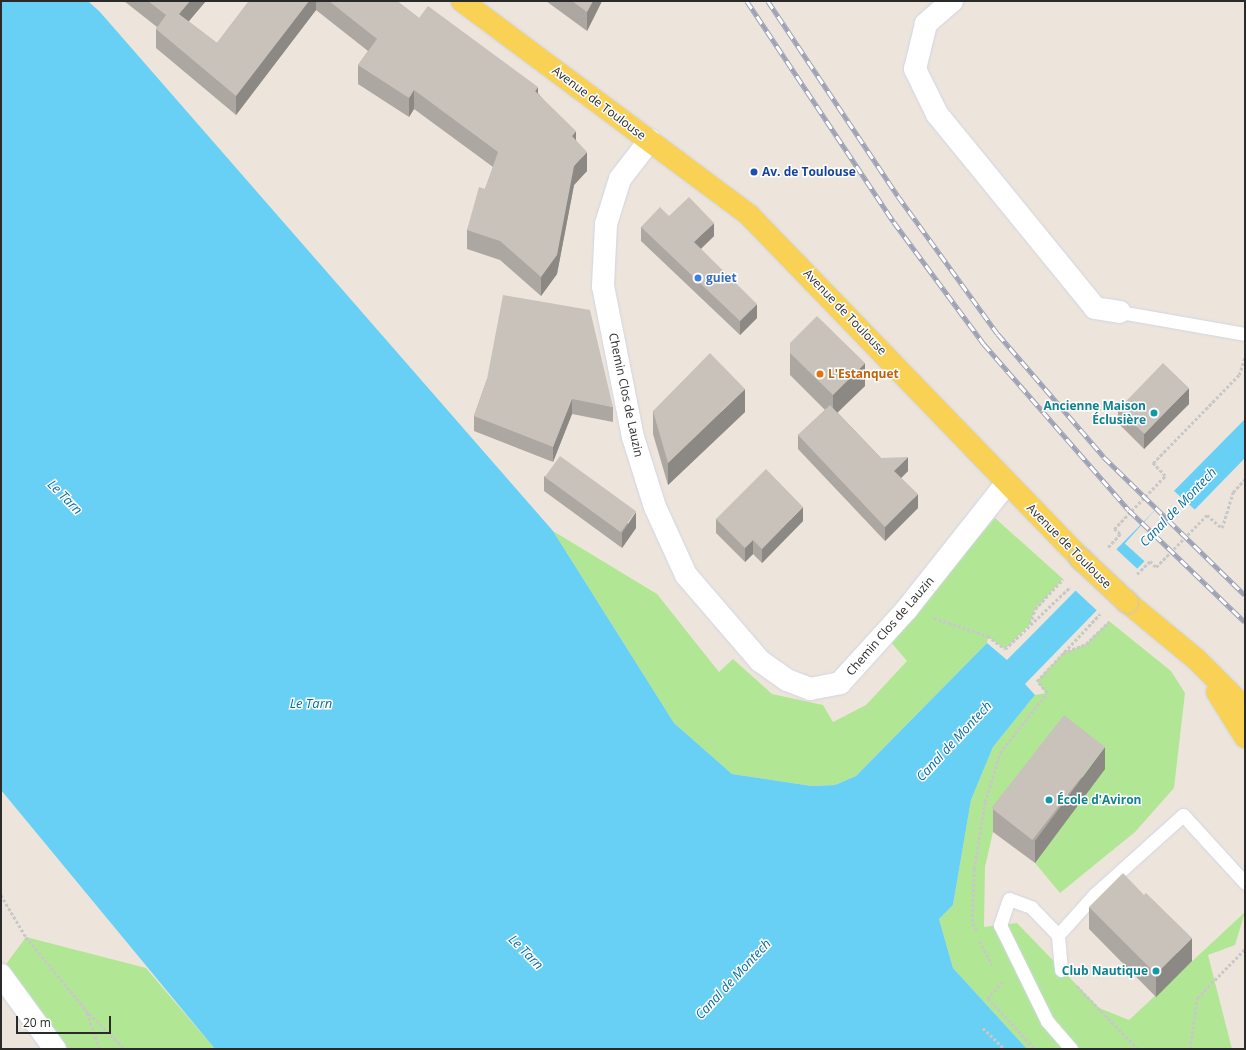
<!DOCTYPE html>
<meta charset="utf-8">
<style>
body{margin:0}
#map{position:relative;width:1246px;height:1050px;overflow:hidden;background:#ede5db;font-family:"Open Sans",sans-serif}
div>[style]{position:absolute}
.green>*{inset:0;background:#b1e794}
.water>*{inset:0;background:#68d0f5}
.pier>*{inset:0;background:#ede5db;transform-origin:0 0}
.path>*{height:2.5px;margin-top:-1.25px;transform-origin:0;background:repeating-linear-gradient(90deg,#c8c8c8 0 3px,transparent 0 5px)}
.roads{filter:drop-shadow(0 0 1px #d0d4e4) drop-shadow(0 0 1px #d0d4e4)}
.lane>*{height:13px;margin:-6.5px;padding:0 6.5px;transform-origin:6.5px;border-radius:6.5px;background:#fff}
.street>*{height:22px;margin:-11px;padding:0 11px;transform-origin:11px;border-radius:11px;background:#fff}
.primary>*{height:22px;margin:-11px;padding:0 11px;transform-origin:11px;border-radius:11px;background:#f8d155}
.rail>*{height:4.5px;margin-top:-2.25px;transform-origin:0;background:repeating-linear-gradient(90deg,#fff 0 9px,#9da1b5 0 18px);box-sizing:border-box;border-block:1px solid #9da1b5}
.bridges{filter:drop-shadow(0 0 1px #c8c8c8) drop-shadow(0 0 1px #c8c8c8)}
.primary-bridge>*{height:22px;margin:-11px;padding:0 11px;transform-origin:11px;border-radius:11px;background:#f8d155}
.wall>*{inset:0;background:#aca7a1}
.shaded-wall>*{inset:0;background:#8c8883}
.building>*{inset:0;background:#c8c2bb;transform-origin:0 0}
.dots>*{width:11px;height:11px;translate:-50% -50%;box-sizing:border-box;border:2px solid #fff;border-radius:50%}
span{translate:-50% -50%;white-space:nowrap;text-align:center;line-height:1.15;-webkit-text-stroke:3px #fff;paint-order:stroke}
.street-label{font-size:12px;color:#2a2a2a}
.transit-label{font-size:12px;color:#164399;font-weight:700}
.left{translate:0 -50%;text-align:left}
.shop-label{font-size:12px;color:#366cbe;font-weight:700}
.food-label{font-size:12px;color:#c56008;font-weight:700}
.culture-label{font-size:12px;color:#0d838f;font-weight:700}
.right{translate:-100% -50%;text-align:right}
.water-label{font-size:13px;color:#066da1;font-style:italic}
.frame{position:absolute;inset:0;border:2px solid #2a2a2a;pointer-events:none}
.scale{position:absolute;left:16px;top:1016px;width:95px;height:18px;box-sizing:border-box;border:2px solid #2a2a2a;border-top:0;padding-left:5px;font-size:12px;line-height:14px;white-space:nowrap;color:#2a2a2a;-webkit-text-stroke:3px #fff;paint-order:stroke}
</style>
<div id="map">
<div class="green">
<div style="clip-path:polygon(995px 518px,1063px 579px,1035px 609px,1030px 624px,1005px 649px,988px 637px,987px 643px,856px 776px,835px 785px,812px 786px,732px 774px,674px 723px,553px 531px,657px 594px,719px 672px,733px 659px,772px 694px,823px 705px,833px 722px,866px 705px,907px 661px,889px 640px)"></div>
<div style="clip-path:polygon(1109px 621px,1171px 671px,1185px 693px,1174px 788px,1135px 832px,1060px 893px,1035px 863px,1105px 769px,993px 832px,985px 867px,984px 927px,1017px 923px,1099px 1008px,1129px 1020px,1245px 912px,1235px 945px,1208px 955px,1232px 1049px,1027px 1049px,953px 968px,939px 919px,953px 905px,971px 800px,993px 747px,1035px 695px,1046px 693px,1037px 681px,1062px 654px,1086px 644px)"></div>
<div style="clip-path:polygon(26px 937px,146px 968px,215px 1049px,55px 1049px,1px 971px)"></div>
</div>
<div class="water">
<div style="clip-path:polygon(1px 1px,88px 1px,100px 12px,553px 531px,674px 723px,732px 774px,812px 786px,835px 785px,856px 776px,987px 643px,1007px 660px,1245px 419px,1245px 458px,1025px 684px,1035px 695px,993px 747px,971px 800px,953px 905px,939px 919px,953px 968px,1027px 1049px,215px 1049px,1px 790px)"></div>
</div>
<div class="pier">
<div style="left:1173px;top:490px;width:31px;height:72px;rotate:42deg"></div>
<div style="left:1115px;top:548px;width:33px;height:58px;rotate:43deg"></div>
</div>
<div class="path">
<div style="left:1108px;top:547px;width:18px;rotate:-47deg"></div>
<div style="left:1120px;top:534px;width:8px;rotate:-140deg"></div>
<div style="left:1114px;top:529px;width:74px;rotate:-46.1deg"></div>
<div style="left:1165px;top:476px;width:18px;rotate:-133deg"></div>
<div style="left:1153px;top:463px;width:123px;rotate:-45.7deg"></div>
<div style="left:1239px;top:375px;width:20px;rotate:-72deg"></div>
<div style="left:1137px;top:574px;width:18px;rotate:-45deg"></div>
<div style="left:1150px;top:561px;width:8px;rotate:45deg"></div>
<div style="left:1156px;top:567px;width:73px;rotate:-45.6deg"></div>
<div style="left:1207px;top:515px;width:20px;rotate:41deg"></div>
<div style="left:1222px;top:528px;width:38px;rotate:-73deg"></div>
<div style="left:1233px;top:492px;width:18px;rotate:-47deg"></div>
<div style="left:934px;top:618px;width:57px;rotate:18.4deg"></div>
<div style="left:988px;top:636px;width:21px;rotate:37deg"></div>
<div style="left:1005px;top:649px;width:90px;rotate:-43.6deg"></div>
<div style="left:1030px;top:624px;width:16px;rotate:-72deg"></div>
<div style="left:1035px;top:609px;width:41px;rotate:-47deg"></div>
<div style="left:1063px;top:653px;width:25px;rotate:-21deg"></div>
<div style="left:1086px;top:644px;width:32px;rotate:-44deg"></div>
<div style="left:1px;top:895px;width:49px;rotate:59.2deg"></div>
<div style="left:26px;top:937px;width:94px;rotate:50.6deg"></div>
<div style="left:976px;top:931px;width:10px;rotate:-114deg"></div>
<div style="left:972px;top:922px;width:53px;rotate:-87.8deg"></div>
<div style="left:974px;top:869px;width:68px;rotate:-80.7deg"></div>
<div style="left:985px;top:802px;width:51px;rotate:-73deg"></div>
<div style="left:1000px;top:753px;width:76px;rotate:-51.9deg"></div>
<div style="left:1047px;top:693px;width:16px;rotate:-130deg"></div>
<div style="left:1037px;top:681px;width:92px;rotate:-46.8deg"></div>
<div style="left:980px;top:941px;width:27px;rotate:63deg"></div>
<div style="left:1003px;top:982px;width:22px;rotate:133deg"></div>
<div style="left:988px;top:998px;width:69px;rotate:47.3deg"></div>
<div style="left:1077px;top:986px;width:88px;rotate:45.9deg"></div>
<div style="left:983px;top:1028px;width:30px;rotate:44deg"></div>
<div style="left:99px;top:1049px;width:41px;rotate:-108.4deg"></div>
<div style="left:86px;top:1010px;width:55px;rotate:45deg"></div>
<div style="left:1190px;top:1049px;width:51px;rotate:-82.2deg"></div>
<div style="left:1197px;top:998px;width:69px;rotate:-45.6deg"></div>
</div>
<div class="roads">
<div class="lane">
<div style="left:1120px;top:312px;width:127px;rotate:10deg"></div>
<div style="left:1058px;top:935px;width:55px;rotate:-47.9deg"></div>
<div style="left:1095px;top:894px;width:118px;rotate:-41.9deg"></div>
<div style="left:1183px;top:815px;width:92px;rotate:47.6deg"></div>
<div style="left:1061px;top:970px;width:35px;rotate:-95deg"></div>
<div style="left:1058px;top:935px;width:39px;rotate:-134deg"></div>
<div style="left:1031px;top:907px;width:23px;rotate:-160deg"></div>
<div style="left:1009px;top:899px;width:28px;rotate:109deg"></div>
<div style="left:1000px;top:925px;width:107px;rotate:63.9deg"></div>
<div style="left:1047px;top:1021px;width:37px;rotate:49deg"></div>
</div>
<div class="street">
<div style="left:952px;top:1px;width:35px;rotate:139deg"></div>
<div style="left:926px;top:24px;width:46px;rotate:103.7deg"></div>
<div style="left:915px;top:69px;width:50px;rotate:63.9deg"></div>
<div style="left:937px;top:114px;width:250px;rotate:50.8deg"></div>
<div style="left:1095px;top:308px;width:25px;rotate:9deg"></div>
<div style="left:650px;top:140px;width:49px;rotate:127.6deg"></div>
<div style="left:620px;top:179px;width:47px;rotate:107.3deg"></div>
<div style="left:606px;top:224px;width:62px;rotate:92.8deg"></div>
<div style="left:603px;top:286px;width:154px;rotate:78.8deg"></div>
<div style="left:633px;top:437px;width:73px;rotate:72.6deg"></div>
<div style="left:655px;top:507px;width:75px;rotate:65.5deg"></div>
<div style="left:686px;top:575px;width:113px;rotate:49.3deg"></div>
<div style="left:760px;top:661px;width:33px;rotate:35deg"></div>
<div style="left:787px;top:680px;width:25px;rotate:21deg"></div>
<div style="left:810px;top:689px;width:31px;rotate:-11deg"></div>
<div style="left:840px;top:683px;width:100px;rotate:-47.8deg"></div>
<div style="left:907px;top:609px;width:161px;rotate:-51.6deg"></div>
<div style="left:1px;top:975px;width:92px;rotate:53.9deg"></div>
</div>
<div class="primary">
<div style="left:462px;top:1px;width:358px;rotate:36.7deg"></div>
<div style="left:749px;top:215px;width:478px;rotate:46deg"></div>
<div style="left:1127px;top:602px;width:89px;rotate:39.6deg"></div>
<div style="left:1196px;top:659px;width:69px;rotate:45deg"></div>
<div style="left:1217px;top:692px;width:53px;rotate:58.1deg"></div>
</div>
</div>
<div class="rail">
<div style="left:747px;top:1px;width:265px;rotate:56.4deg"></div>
<div style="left:894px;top:222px;width:152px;rotate:53.6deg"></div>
<div style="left:984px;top:344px;width:220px;rotate:48.9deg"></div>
<div style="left:1129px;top:510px;width:161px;rotate:44deg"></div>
<div style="left:768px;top:1px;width:234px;rotate:56.3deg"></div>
<div style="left:898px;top:196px;width:170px;rotate:54.1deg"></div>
<div style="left:998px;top:334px;width:162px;rotate:49.2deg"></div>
<div style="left:1104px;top:457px;width:197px;rotate:44.4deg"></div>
</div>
<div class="bridges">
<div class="primary-bridge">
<div style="left:1081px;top:559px;width:63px;rotate:43.1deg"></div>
</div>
</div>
<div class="wall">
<div style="clip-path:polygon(124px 1px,206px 1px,188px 21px,217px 43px,249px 1px,397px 1px,419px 18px,538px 93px,576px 140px,587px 171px,574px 185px,557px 274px,541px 296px,500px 260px,467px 249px,467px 230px,485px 189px,493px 167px,414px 109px,409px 117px,358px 84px,358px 65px,368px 51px,316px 10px,236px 115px,156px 48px,156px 29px,157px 27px)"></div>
<div style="clip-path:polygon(546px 1px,602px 1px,587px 31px)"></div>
<div style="clip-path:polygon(669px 216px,714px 236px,701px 249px,757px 318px,740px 335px,641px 241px,641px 227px)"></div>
<div style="clip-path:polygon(790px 343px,865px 386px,837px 412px,881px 458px,908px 471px,901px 478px,918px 508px,885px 541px,798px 449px,798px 435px,825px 410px,790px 375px)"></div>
<div style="clip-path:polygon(487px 379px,613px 407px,613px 422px,572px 414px,553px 462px,474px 431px,474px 416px)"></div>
<div style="clip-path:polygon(1189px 404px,1144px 449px,1118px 423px,1118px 408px)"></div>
<div style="clip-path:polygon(653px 411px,745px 412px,668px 485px,653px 434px)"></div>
<div style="clip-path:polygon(544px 476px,636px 528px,622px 548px,544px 491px)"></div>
<div style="clip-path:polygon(716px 519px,803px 521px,762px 563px,753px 554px,745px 562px,716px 533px)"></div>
<div style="clip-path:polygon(1105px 769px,1035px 863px,993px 832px,993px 809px)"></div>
<div style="clip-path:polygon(1089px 907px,1192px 961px,1156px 997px,1089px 929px)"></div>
</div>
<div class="shaded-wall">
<div style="clip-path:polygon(190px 1px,206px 1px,179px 33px,179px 14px)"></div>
<div style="clip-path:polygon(309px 1px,316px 1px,316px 10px,236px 115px,236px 96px)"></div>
<div style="clip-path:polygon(593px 1px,602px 1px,587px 31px,587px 12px)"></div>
<div style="clip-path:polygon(538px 87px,538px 106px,535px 91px)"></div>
<div style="clip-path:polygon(414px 90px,414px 109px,409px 117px,409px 98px)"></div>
<div style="clip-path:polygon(576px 131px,576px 150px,572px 136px)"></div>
<div style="clip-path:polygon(587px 152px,587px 171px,574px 185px,557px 274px,541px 296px,541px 277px,574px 166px)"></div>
<div style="clip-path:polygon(714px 223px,714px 236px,694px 255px,694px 242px)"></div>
<div style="clip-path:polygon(757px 304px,757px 318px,740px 335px,740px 321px)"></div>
<div style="clip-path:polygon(865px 363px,865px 386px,833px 417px,833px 395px)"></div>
<div style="clip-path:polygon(1189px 388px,1189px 404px,1144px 449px,1144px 433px)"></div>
<div style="clip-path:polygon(745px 389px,745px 412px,668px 485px,668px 463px)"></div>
<div style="clip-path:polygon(572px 399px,572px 414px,553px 462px,553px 447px)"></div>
<div style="clip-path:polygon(908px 457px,908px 471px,894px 485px,894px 471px)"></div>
<div style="clip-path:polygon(918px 494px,918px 508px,885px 541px,885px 527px)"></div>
<div style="clip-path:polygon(803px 507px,803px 521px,762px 563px,762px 549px)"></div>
<div style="clip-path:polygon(636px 512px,636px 528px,622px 548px,622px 533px)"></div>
<div style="clip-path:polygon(753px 540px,753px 554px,745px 562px,745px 548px)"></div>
<div style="clip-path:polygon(1105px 747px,1105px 769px,1035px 863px,1035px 841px)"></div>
<div style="clip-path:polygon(1192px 938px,1192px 961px,1156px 997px,1156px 974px)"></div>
</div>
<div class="building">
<div style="clip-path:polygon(148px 1px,190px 1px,179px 14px,217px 43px,249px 1px,309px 1px,236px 96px,156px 29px,166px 15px)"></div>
<div style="clip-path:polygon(329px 1px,397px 1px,419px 18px,428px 6px,538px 87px,535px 91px,576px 131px,572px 136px,587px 152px,574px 166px,557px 255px,541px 277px,500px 241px,467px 230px,479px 187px,485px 189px,498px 152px,414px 90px,409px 98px,358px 65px,377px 39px)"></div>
<div style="clip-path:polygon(572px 1px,593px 1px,587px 12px)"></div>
<div style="clip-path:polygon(689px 197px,714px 223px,694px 242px,757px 304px,740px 321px,641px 227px,660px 207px,669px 216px)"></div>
<div style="clip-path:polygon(503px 295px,590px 310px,613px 407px,572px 399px,553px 447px,474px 416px,487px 379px)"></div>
<div style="clip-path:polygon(817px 316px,865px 363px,833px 395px,790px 353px,790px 343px)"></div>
<div style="clip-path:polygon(710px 353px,745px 389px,668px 463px,653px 411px)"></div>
<div style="left:1163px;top:363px;width:36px;height:64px;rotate:44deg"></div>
<div style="clip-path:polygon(830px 405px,881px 458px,908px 457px,894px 471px,918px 494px,885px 527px,798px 435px)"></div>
<div style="left:560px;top:456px;width:94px;height:26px;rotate:36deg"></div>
<div style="clip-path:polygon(766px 469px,803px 507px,762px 549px,753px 540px,745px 548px,716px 519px)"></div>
<div style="left:1064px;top:715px;width:52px;height:118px;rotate:38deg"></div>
<div style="clip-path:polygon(1123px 873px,1144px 895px,1146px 893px,1192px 938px,1156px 974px,1089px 907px)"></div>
</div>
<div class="dots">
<div style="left:754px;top:172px;background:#1a4fb4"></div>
<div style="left:698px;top:278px;background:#3f7fe0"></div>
<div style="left:820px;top:374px;background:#e8710a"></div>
<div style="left:1154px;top:413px;background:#0f9aa8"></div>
<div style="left:1049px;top:800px;background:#0f9aa8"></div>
<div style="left:1156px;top:971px;background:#0f9aa8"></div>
</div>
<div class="street-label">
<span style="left:599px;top:103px;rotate:37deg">Avenue de Toulouse</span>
<span style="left:845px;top:312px;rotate:46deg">Avenue de Toulouse</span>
<span style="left:626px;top:395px;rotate:78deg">Chemin Clos de Lauzin</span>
<span style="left:1069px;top:546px;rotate:45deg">Avenue de Toulouse</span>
<span style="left:890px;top:626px;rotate:-49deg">Chemin Clos de Lauzin</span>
</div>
<div class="transit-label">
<span class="left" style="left:762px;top:172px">Av. de Toulouse</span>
</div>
<div class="shop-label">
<span class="left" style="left:706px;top:278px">guiet</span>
</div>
<div class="food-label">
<span class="left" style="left:828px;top:374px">L'Estanquet</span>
</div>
<div class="culture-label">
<span class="right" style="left:1146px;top:413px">Ancienne Maison<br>Éclusière</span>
<span class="left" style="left:1057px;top:800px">École d'Aviron</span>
<span class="right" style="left:1148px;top:971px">Club Nautique</span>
</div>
<div class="water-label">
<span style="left:65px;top:497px;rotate:45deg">Le Tarn</span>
<span style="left:1178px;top:507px;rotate:-46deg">Canal de Montech</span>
<span style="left:311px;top:703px">Le Tarn</span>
<span style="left:954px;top:741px;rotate:-47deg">Canal de Montech</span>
<span style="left:526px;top:952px;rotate:45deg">Le Tarn</span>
<span style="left:733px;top:979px;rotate:-47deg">Canal de Montech</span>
</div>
<div class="frame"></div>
<div class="scale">20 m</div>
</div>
